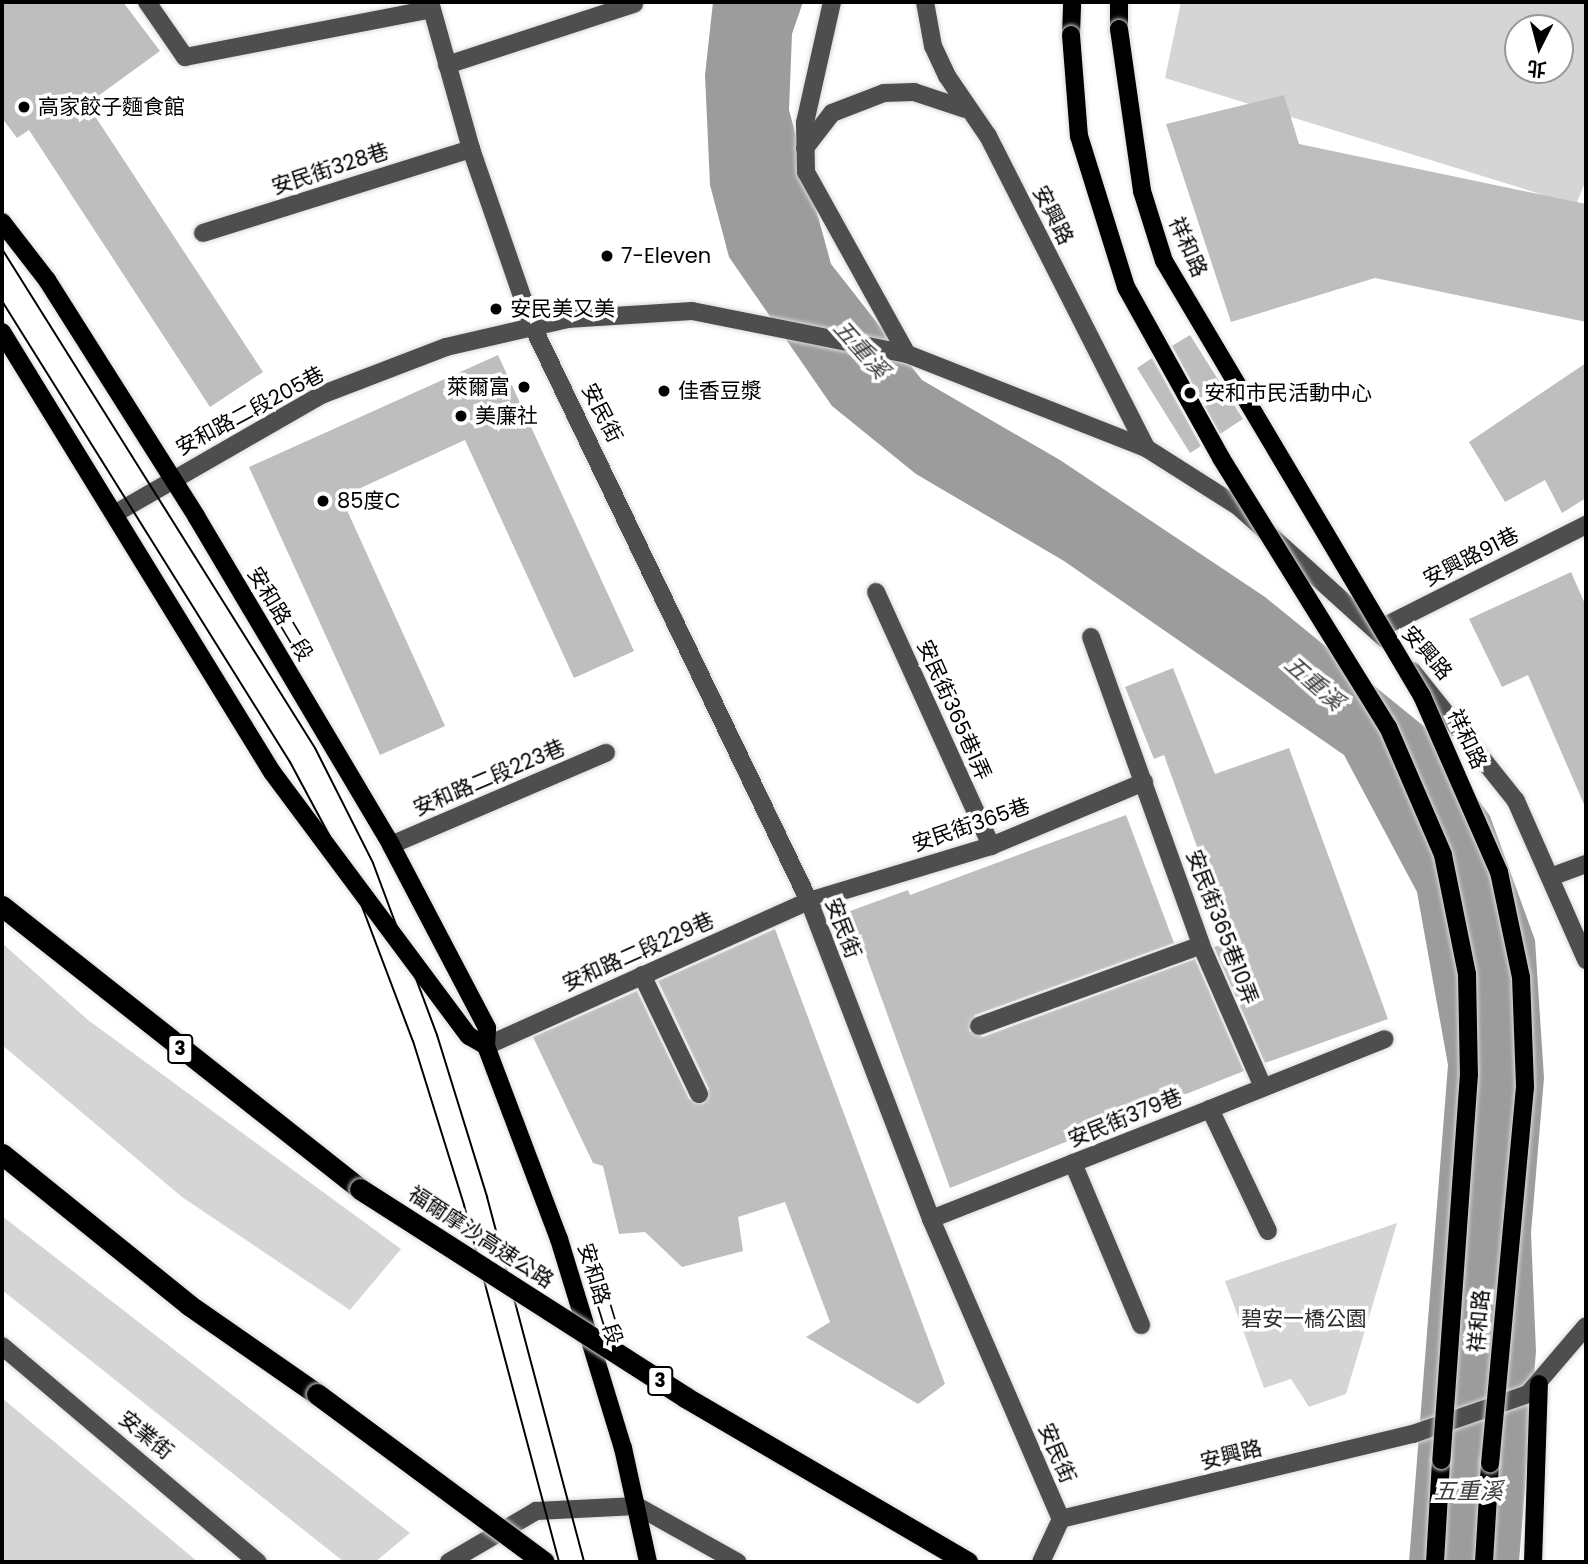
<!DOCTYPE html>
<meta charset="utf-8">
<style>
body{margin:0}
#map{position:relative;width:1588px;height:1564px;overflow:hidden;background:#fff;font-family:Poppins,"Noto Sans TC",sans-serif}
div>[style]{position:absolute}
.green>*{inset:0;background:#d5d5d5}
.water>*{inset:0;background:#9c9c9c}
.building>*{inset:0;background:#bebebe}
.roads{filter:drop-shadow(0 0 2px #dbdbdb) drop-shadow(0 0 2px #dbdbdb)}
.minor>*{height:18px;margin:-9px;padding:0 9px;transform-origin:9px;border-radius:9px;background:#4e4e4e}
.major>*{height:18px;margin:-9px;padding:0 9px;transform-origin:9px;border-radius:9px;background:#000}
.highway>*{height:21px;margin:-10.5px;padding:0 10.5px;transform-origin:10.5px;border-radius:10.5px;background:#000}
.tram>*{height:2px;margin:-1px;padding:0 1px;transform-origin:1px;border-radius:1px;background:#000}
.bridges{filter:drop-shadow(0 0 2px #dbdbdb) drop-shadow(0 0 2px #dbdbdb)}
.major-bridge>*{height:18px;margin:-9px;padding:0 9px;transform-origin:9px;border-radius:9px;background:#000}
.highway-bridge>*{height:21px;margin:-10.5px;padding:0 10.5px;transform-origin:10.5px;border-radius:10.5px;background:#000}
.dots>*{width:19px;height:19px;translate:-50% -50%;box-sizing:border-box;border:4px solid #fff;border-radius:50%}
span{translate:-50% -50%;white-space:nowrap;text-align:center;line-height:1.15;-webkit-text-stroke:7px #fff;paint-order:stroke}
.shield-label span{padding:2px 5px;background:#fff;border:2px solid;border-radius:5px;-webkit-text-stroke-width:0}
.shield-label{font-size:19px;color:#000;font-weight:700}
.poi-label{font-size:21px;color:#000}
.left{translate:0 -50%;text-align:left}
.right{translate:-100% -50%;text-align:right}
.street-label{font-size:21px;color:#000}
.park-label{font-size:21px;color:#2c2c2c}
.water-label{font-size:23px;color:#3d3d3d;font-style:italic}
.frame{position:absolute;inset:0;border:4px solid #000;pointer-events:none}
.north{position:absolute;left:1504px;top:14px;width:70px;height:70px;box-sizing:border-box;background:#fff;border:2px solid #999;border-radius:50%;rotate:186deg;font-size:19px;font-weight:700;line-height:28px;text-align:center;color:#000}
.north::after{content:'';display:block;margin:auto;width:24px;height:32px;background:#000;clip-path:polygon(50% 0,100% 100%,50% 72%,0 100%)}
</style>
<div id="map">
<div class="green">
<div style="clip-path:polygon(evenodd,1181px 2px,1586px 2px,1586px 180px,1576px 205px,1165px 78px,1181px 2px,1518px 28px,1560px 28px,1560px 70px,1518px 70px,1518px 28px)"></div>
<div style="clip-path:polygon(2px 943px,88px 1020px,401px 1249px,350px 1310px,182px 1197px,2px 1045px)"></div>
<div style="clip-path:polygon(2px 1216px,410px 1533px,375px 1562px,344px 1562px,2px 1290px)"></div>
<div style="clip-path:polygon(1397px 1223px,1346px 1394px,1309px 1407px,1291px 1379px,1264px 1388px,1225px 1281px)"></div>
<div style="clip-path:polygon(2px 1398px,198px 1562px,2px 1562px)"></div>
</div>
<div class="water">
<div style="clip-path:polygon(713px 2px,803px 2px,792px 34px,789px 110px,831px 264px,922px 380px,1060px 460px,1265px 597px,1426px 728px,1490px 816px,1535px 940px,1544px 1078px,1531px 1233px,1536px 1351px,1519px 1562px,1409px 1562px,1448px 1065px,1417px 892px,1344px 755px,1064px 561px,916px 474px,832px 406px,729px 257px,710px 185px,705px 75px)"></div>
</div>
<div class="building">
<div style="clip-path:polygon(2px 2px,123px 2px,160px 51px,87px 104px,263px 372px,210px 407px,29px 130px,17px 138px,2px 118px)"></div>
<div style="clip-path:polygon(1284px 95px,1299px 144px,1586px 204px,1586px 322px,1375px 278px,1231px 322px,1166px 124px)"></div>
<div style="clip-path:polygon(1190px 335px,1243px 419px,1220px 434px,1172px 346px)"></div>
<div style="clip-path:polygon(498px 355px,634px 651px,574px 678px,465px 440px,341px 497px,445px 726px,380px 755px,249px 467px)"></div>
<div style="clip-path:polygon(1152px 358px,1201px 446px,1190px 453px,1137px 368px)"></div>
<div style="clip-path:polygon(1586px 363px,1586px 498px,1562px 513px,1545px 480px,1505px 502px,1469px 442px)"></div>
<div style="clip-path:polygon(1571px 572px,1586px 606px,1586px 809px,1528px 675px,1502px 687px,1469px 619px)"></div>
<div style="clip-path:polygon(1173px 668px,1215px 774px,1289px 748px,1388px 1019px,1265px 1063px,1214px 947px,1231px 941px,1164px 755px,1154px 759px,1125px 687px)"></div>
<div style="clip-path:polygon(1126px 815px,1174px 943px,975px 1015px,969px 1031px,983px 1037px,1195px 959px,1244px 1071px,950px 1188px,850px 911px,908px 890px,910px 895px)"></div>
<div style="clip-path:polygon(775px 929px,945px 1384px,918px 1404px,806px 1337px,830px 1322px,785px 1202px,738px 1217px,743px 1251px,682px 1267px,645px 1232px,619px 1234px,603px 1166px,593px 1163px,533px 1037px,637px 991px,689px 1099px,703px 1104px,709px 1089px,658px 981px)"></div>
</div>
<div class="roads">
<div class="minor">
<div style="left:147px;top:2px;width:67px;rotate:55.4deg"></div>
<div style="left:185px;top:57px;width:251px;rotate:-11deg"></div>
<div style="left:430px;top:2px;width:153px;rotate:74.4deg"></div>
<div style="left:471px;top:149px;width:186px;rotate:70.9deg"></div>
<div style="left:532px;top:325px;width:639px;rotate:64.32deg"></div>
<div style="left:809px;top:901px;width:341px;rotate:69deg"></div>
<div style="left:931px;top:1219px;width:327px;rotate:66.6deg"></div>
<div style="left:1061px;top:1519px;width:47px;rotate:114.9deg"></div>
<div style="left:832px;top:2px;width:124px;rotate:102.6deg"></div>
<div style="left:805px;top:123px;width:49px;rotate:88.8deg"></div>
<div style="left:806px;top:172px;width:208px;rotate:61deg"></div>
<div style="left:925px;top:2px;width:45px;rotate:79.7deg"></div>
<div style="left:933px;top:46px;width:33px;rotate:65deg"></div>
<div style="left:947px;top:76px;width:73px;rotate:55.7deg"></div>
<div style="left:988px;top:136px;width:350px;rotate:63.1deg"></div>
<div style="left:447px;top:65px;width:197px;rotate:-18.1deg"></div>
<div style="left:805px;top:148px;width:44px;rotate:-52.4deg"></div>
<div style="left:832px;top:113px;width:56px;rotate:-21deg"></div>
<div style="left:884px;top:93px;width:30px;rotate:-2deg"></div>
<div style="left:914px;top:92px;width:54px;rotate:18.4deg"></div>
<div style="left:203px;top:233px;width:281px;rotate:-17.4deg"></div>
<div style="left:116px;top:513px;width:237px;rotate:-29.9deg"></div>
<div style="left:321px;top:395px;width:134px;rotate:-21deg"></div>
<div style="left:446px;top:347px;width:124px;rotate:-13deg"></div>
<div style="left:567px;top:319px;width:125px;rotate:-3.7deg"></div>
<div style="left:692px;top:311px;width:219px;rotate:11.3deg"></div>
<div style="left:907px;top:354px;width:257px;rotate:21.5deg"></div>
<div style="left:1146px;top:448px;width:110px;rotate:32.4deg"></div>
<div style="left:1239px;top:507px;width:197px;rotate:42.1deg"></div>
<div style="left:876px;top:592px;width:279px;rotate:65.6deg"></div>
<div style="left:1377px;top:630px;width:234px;rotate:-26.7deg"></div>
<div style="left:1091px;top:637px;width:327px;rotate:70.3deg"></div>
<div style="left:1201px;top:945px;width:155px;rotate:66.4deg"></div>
<div style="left:1412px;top:671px;width:166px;rotate:51.3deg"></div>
<div style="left:1516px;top:801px;width:174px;rotate:66.2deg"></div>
<div style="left:391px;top:845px;width:234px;rotate:-23.2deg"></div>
<div style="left:1553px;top:876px;width:35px;rotate:-20deg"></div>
<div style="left:642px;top:975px;width:132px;rotate:64.4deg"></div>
<div style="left:979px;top:1026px;width:236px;rotate:-20deg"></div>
<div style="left:486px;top:1046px;width:354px;rotate:-24.2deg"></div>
<div style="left:809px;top:901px;width:190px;rotate:-16.8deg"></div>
<div style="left:991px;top:846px;width:166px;rotate:-22.7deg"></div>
<div style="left:1210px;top:1109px;width:188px;rotate:-21.8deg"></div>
<div style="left:1073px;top:1163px;width:176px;rotate:67.2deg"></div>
<div style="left:931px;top:1219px;width:300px;rotate:-21.5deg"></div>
<div style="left:1210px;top:1109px;width:135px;rotate:64.6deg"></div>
<div style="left:2px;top:1346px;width:335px;rotate:40.2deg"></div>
<div style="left:1061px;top:1519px;width:362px;rotate:-13.6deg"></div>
<div style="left:1413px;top:1434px;width:122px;rotate:-19.2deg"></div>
<div style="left:1528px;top:1394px;width:89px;rotate:-49.5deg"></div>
<div style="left:449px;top:1562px;width:101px;rotate:-30.4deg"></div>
<div style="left:536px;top:1511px;width:101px;rotate:-2.8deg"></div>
<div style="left:637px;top:1506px;width:115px;rotate:29.2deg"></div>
</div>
<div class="major">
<div style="left:1119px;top:2px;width:27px;rotate:90deg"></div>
<div style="left:1071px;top:35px;width:33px;rotate:-88deg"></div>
<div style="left:2px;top:222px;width:73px;rotate:52.2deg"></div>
<div style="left:47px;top:280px;width:279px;rotate:57.7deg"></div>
<div style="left:196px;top:516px;width:382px;rotate:59.3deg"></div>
<div style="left:391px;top:845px;width:207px;rotate:62.3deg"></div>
<div style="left:487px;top:1028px;width:18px;rotate:93deg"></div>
<div style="left:486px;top:1046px;width:206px;rotate:69.3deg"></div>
<div style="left:559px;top:1239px;width:219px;rotate:73deg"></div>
<div style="left:623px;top:1448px;width:117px;rotate:77.6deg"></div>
<div style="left:2px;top:332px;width:516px;rotate:58.47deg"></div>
<div style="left:272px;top:772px;width:329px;rotate:53.3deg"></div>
<div style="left:469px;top:1036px;width:20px;rotate:30deg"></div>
<div style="left:1435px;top:1562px;width:102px;rotate:-86.6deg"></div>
<div style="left:1484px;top:1562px;width:99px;rotate:-86.5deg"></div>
<div style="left:1533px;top:1562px;width:178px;rotate:-88.1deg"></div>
</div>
<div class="highway">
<div style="left:2px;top:906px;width:456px;rotate:38.3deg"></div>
<div style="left:2px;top:1154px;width:240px;rotate:38.9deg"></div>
<div style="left:189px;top:1305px;width:156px;rotate:34.8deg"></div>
</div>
</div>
<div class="tram">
<div style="left:2px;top:249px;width:589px;rotate:57.9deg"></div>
<div style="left:315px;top:748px;width:129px;rotate:63.2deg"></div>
<div style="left:373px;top:863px;width:184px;rotate:69.6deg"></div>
<div style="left:437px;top:1035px;width:170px;rotate:72.8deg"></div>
<div style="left:487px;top:1197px;width:378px;rotate:75.1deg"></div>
<div style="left:2px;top:301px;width:544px;rotate:58.01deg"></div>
<div style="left:290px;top:762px;width:125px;rotate:61.8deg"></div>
<div style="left:349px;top:872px;width:181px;rotate:69.3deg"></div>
<div style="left:413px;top:1041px;width:172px;rotate:72.7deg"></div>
<div style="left:464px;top:1205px;width:369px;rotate:75.1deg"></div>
</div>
<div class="bridges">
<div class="major-bridge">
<div style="left:1119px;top:29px;width:164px;rotate:81.9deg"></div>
<div style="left:1142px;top:191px;width:73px;rotate:72.6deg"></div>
<div style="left:1164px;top:261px;width:506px;rotate:59.33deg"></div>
<div style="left:1422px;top:696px;width:192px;rotate:66.4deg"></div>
<div style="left:1499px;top:872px;width:107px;rotate:78.2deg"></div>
<div style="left:1521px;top:977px;width:110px;rotate:87.9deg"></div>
<div style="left:1525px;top:1087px;width:378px;rotate:95.3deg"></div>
<div style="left:1071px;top:35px;width:101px;rotate:85.5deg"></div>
<div style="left:1079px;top:136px;width:158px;rotate:72.7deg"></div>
<div style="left:1126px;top:287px;width:196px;rotate:60.9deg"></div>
<div style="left:1221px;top:458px;width:317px;rotate:58.2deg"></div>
<div style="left:1388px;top:727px;width:139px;rotate:66.7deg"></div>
<div style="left:1443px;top:855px;width:121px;rotate:78.6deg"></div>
<div style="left:1467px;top:974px;width:100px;rotate:88.9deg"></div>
<div style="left:1469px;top:1074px;width:387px;rotate:94.1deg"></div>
</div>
<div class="highway-bridge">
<div style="left:360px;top:1189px;width:386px;rotate:32.6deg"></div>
<div style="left:685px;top:1397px;width:327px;rotate:30.3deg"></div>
<div style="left:317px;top:1394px;width:282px;rotate:36.5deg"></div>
</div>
</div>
<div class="dots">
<div style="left:24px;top:107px;background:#000"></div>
<div style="left:607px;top:256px;background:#000"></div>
<div style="left:496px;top:309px;background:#000"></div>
<div style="left:524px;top:387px;background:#000"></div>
<div style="left:664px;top:391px;background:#000"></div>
<div style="left:1190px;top:393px;background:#000"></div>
<div style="left:461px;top:416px;background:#000"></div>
<div style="left:323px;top:501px;background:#000"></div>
</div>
<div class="shield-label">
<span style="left:180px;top:1049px">3</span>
<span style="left:660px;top:1381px">3</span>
</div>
<div class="poi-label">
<span class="left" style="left:38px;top:107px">高家餃子麵食館</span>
<span class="left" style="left:621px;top:256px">7-Eleven</span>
<span class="left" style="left:510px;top:309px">安民美又美</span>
<span class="right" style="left:510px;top:387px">萊爾富</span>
<span class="left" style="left:678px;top:391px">佳香豆漿</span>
<span class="left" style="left:1204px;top:393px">安和市民活動中心</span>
<span class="left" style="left:475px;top:416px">美廉社</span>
<span class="left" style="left:337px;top:501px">85度C</span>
</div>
<div class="street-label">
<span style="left:330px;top:169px;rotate:-18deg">安民街328巷</span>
<span style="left:1053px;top:215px;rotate:63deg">安興路</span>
<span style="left:1188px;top:247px;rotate:66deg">祥和路</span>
<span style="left:250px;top:411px;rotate:-28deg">安和路二段205巷</span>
<span style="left:602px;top:413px;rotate:63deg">安民街</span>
<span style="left:1471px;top:557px;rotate:-27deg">安興路91巷</span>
<span style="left:280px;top:614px;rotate:59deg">安和路二段</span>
<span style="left:1427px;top:653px;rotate:49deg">安興路</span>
<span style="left:954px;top:710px;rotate:66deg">安民街365巷1弄</span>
<span style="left:1467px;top:739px;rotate:65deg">祥和路</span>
<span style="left:489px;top:778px;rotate:-23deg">安和路二段223巷</span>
<span style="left:971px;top:825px;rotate:-19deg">安民街365巷</span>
<span style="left:1222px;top:927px;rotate:69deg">安民街365巷10弄</span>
<span style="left:843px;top:928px;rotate:69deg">安民街</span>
<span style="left:638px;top:952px;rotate:-24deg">安和路二段229巷</span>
<span style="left:1125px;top:1118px;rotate:-22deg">安民街379巷</span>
<span style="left:481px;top:1237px;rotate:33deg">福爾摩沙高速公路</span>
<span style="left:600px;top:1294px;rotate:73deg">安和路二段</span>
<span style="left:1479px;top:1321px;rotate:-85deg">祥和路</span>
<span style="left:146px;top:1435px;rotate:39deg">安業街</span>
<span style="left:1057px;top:1453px;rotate:67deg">安民街</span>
<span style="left:1231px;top:1455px;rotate:-14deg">安興路</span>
</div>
<div class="park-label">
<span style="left:1304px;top:1319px">碧安一橋公園</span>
</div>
<div class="water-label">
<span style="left:861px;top:349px;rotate:48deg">五重溪</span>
<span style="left:1314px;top:683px;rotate:41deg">五重溪</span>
<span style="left:1468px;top:1491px">五重溪</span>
</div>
<div class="frame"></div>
<div class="north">北</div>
</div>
